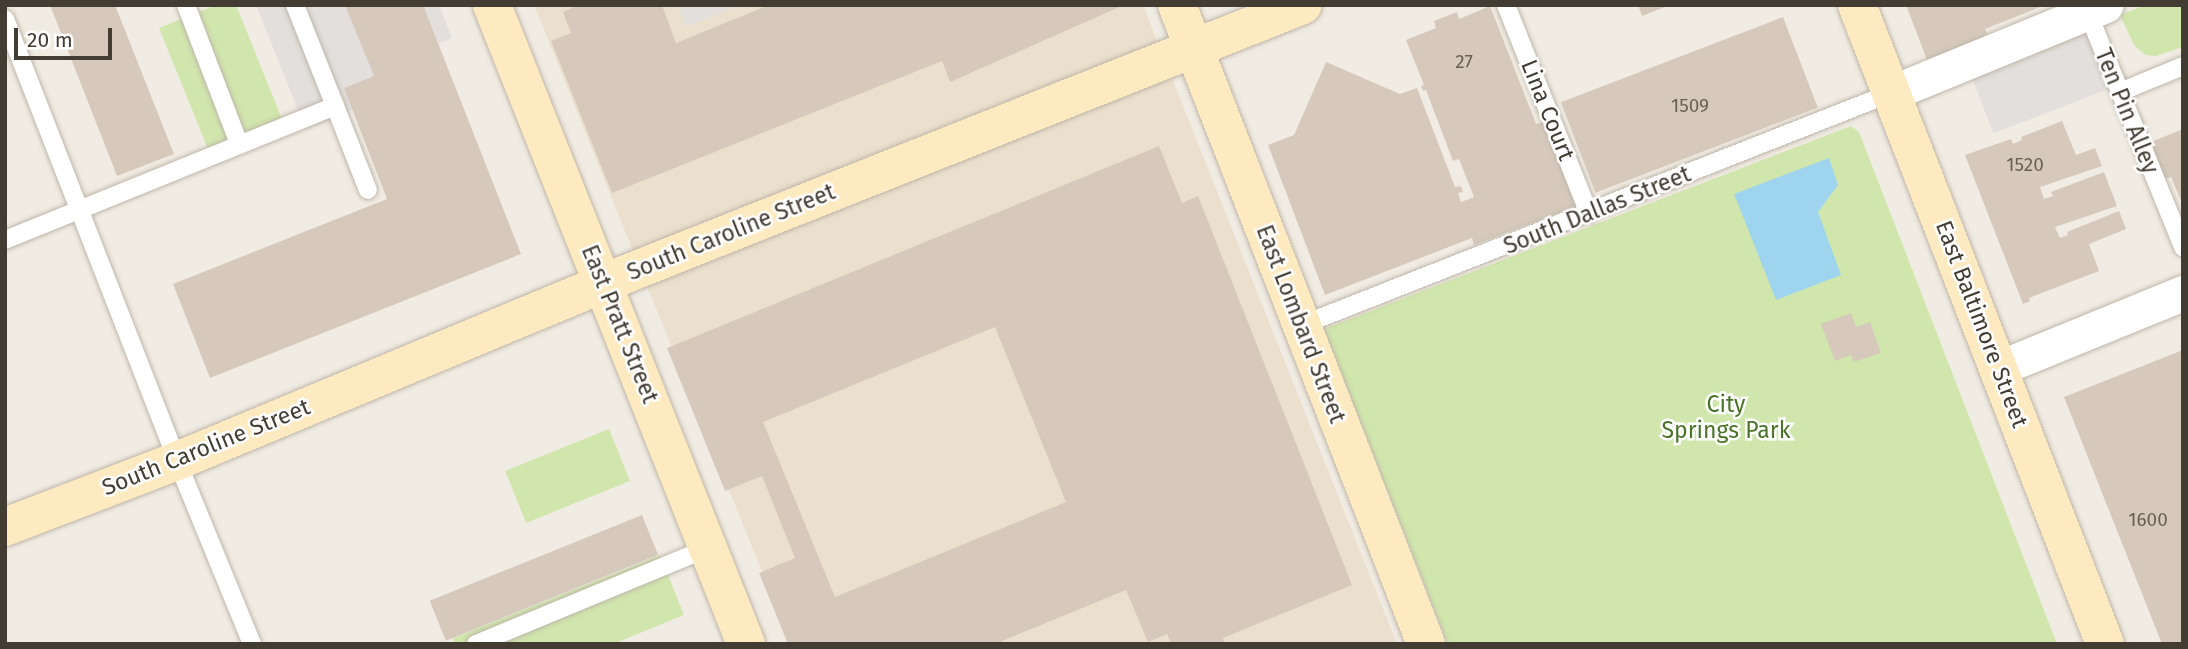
<!DOCTYPE html>
<style>
body{margin:0}
#map{position:relative;width:2188px;height:649px;overflow:hidden;background:#f1ece3;font-family:"Fira Sans",sans-serif}
div>[style]{position:absolute}
.education>*{inset:0;background:#ebe0cd}
.green>*{inset:0;background:#d0e6ac;transform-origin:0 0}
.parking>*{inset:0;background:#e2dfdc;transform-origin:0 0}
.water>*{inset:0;background:#9fd4ef}
.building>*{inset:0;background:#d6c9bc;transform-origin:0 0}
.roads{filter:drop-shadow(0 0 2px #bfb6a9) drop-shadow(0 0 2px #bfb6a9)}
.lane>*{height:18px;margin:-9px;padding:0 9px;transform-origin:9px;border-radius:9px;background:#fff}
.street>*{height:35px;margin:-17.5px;padding:0 17.5px;transform-origin:17.5px;border-radius:17.5px;background:#fff}
.secondary>*{height:38px;margin:-19px;padding:0 19px;transform-origin:19px;border-radius:19px;background:#feeac1}
span{translate:-50% -50%;white-space:nowrap;text-align:center;line-height:1.15;-webkit-text-stroke:5px #fff;paint-order:stroke}
.number-label{font-size:19px;color:#685f55}
.number-label span{-webkit-text-stroke-width:0}
.street-label{font-size:23px;color:#433c33}
.park-label{font-size:23px;color:#4a7328}
.frame{position:absolute;inset:0;border:7px solid #433c33;pointer-events:none}
.scale{position:absolute;left:14px;top:28px;width:98px;height:32px;box-sizing:border-box;border:4px solid #433c33;border-top:0;padding-left:9px;font-size:21px;line-height:24px;white-space:nowrap;color:#433c33;-webkit-text-stroke:5px #fff;paint-order:stroke}
</style>
<div id="map">
<div class="education">
<div style="clip-path:polygon(534px 5px,1143px 5px,1397px 644px,791px 644px)"></div>
</div>
<div class="green">
<div style="clip-path:polygon(216px 5px,236px 5px,288px 134px,214px 164px,159px 28px)"></div>
<div style="clip-path:polygon(2146px 5px,2183px 5px,2183px 47px,2156px 56px,2145px 55px,2134px 45px,2120px 15px)"></div>
<div style="clip-path:polygon(1851px 126px,1859px 132px,2057px 644px,1448px 644px,1324px 329px)"></div>
<div style="left:609px;top:429px;width:56px;height:112px;rotate:68deg"></div>
<div style="clip-path:polygon(660px 555px,684px 615px,613px 644px,455px 644px,453px 638px)"></div>
</div>
<div class="parking">
<div style="clip-path:polygon(256px 5px,439px 5px,452px 38px,412px 56px,420px 81px,306px 130px)"></div>
<div style="clip-path:polygon(677px 5px,739px 5px,686px 27px)"></div>
<div style="left:2089px;top:28px;width:64px;height:127px;rotate:69deg"></div>
</div>
<div class="water">
<div style="clip-path:polygon(1829px 158px,1838px 185px,1818px 212px,1841px 275px,1776px 300px,1734px 194px)"></div>
</div>
<div class="building">
<div style="clip-path:polygon(50px 5px,115px 5px,174px 154px,117px 176px)"></div>
<div style="clip-path:polygon(345px 5px,423px 5px,521px 254px,210px 378px,173px 284px,387px 199px,344px 88px,374px 76px)"></div>
<div style="clip-path:polygon(579px 5px,662px 5px,676px 43px,769px 5px,1124px 5px,950px 82px,942px 61px,612px 193px,551px 41px,571px 33px,563px 12px)"></div>
<div style="clip-path:polygon(1638px 5px,1670px 5px,1642px 16px)"></div>
<div style="clip-path:polygon(1906px 5px,2039px 5px,2040px 7px,1985px 29px,1988px 36px,1927px 60px)"></div>
<div style="clip-path:polygon(1490px 6px,1536px 124px,1544px 122px,1576px 206px,1474px 245px,1472px 238px,1325px 295px,1268px 145px,1294px 135px,1326px 62px,1400px 94px,1417px 88px,1455px 187px,1461px 186px,1463px 192px,1458px 193px,1461px 202px,1474px 197px,1459px 159px,1453px 161px,1426px 90px,1423px 91px,1421px 86px,1424px 85px,1406px 40px,1436px 28px,1434px 21px,1457px 12px,1459px 19px)"></div>
<div style="left:1783px;top:17px;width:97px;height:238px;rotate:69deg"></div>
<div style="clip-path:polygon(2062px 121px,2076px 155px,2095px 148px,2102px 166px,2040px 187px,2044px 199px,2053px 196px,2051px 192px,2104px 172px,2117px 206px,2055px 227px,2060px 238px,2068px 235px,2067px 232px,2119px 211px,2126px 229px,2089px 244px,2099px 271px,2029px 298px,2030px 301px,2023px 304px,1965px 155px,2011px 139px,2013px 144px,2022px 140px,2021px 137px)"></div>
<div style="clip-path:polygon(2183px 129px,2183px 205px,2171px 177px,2165px 179px,2151px 142px)"></div>
<div style="clip-path:polygon(evenodd,1159px 146px,1182px 203px,1198px 196px,1352px 585px,1223px 638px,1225px 644px,1171px 644px,1167px 634px,1148px 642px,1126px 590px,995px 644px,788px 644px,759px 573px,795px 558px,762px 476px,725px 491px,667px 348px,1159px 146px,995px 327px,1066px 502px,835px 597px,763px 422px,995px 327px)"></div>
<div style="clip-path:polygon(1851px 313px,1856px 327px,1870px 322px,1881px 353px,1854px 362px,1851px 355px,1835px 361px,1821px 324px)"></div>
<div style="clip-path:polygon(2183px 350px,2183px 644px,2162px 644px,2064px 397px)"></div>
<div style="left:642px;top:515px;width:43px;height:229px;rotate:68deg"></div>
</div>
<div class="roads">
<div class="lane">
<div style="left:186px;top:5px;width:149px;rotate:69.1deg"></div>
<div style="left:1506px;top:5px;width:225px;rotate:68.3deg"></div>
<div style="left:2088px;top:13px;width:253px;rotate:67.9deg"></div>
<div style="left:5px;top:19px;width:474px;rotate:68.7deg"></div>
<div style="left:177px;top:461px;width:198px;rotate:67.7deg"></div>
<div style="left:2120px;top:92px;width:68px;rotate:-22.4deg"></div>
<div style="left:335px;top:106px;width:90px;rotate:68.6deg"></div>
<div style="left:5px;top:240px;width:356px;rotate:-22.1deg"></div>
<div style="left:335px;top:106px;width:109px;rotate:-111.6deg"></div>
<div style="left:1302px;top:325px;width:633px;rotate:-21.5deg"></div>
<div style="left:476px;top:644px;width:251px;rotate:-22.5deg"></div>
</div>
<div class="street">
<div style="left:1891px;top:93px;width:232px;rotate:-22.3deg"></div>
<div style="left:1999px;top:368px;width:199px;rotate:-22.2deg"></div>
</div>
<div class="secondary">
<div style="left:492px;top:5px;width:688px;rotate:68.32deg"></div>
<div style="left:1177px;top:5px;width:686px;rotate:68.71deg"></div>
<div style="left:1857px;top:5px;width:685px;rotate:68.79deg"></div>
<div style="left:5px;top:527px;width:184px;rotate:-21deg"></div>
<div style="left:177px;top:461px;width:486px;rotate:-22.6deg"></div>
<div style="left:626px;top:274px;width:728px;rotate:-21.67deg"></div>
</div>
</div>
<div class="number-label">
<span style="left:1464px;top:62px">27</span>
<span style="left:1690px;top:106px">1509</span>
<span style="left:2025px;top:165px">1520</span>
<span style="left:2148px;top:520px">1600</span>
</div>
<div class="street-label">
<span style="left:1548px;top:110px;rotate:68deg">Lina Court</span>
<span style="left:2127px;top:111px;rotate:68deg">Ten Pin Alley</span>
<span style="left:1597px;top:210px;rotate:-22deg">South Dallas Street</span>
<span style="left:731px;top:232px;rotate:-22deg">South Caroline Street</span>
<span style="left:620px;top:324px;rotate:68deg">East Pratt Street</span>
<span style="left:1301px;top:324px;rotate:69deg">East Lombard Street</span>
<span style="left:1982px;top:324px;rotate:69deg">East Baltimore Street</span>
<span style="left:206px;top:447px;rotate:-22deg">South Caroline Street</span>
</div>
<div class="park-label">
<span style="left:1726px;top:417px">City<br>Springs Park</span>
</div>
<div class="frame"></div>
<div class="scale">20 m</div>
</div>
